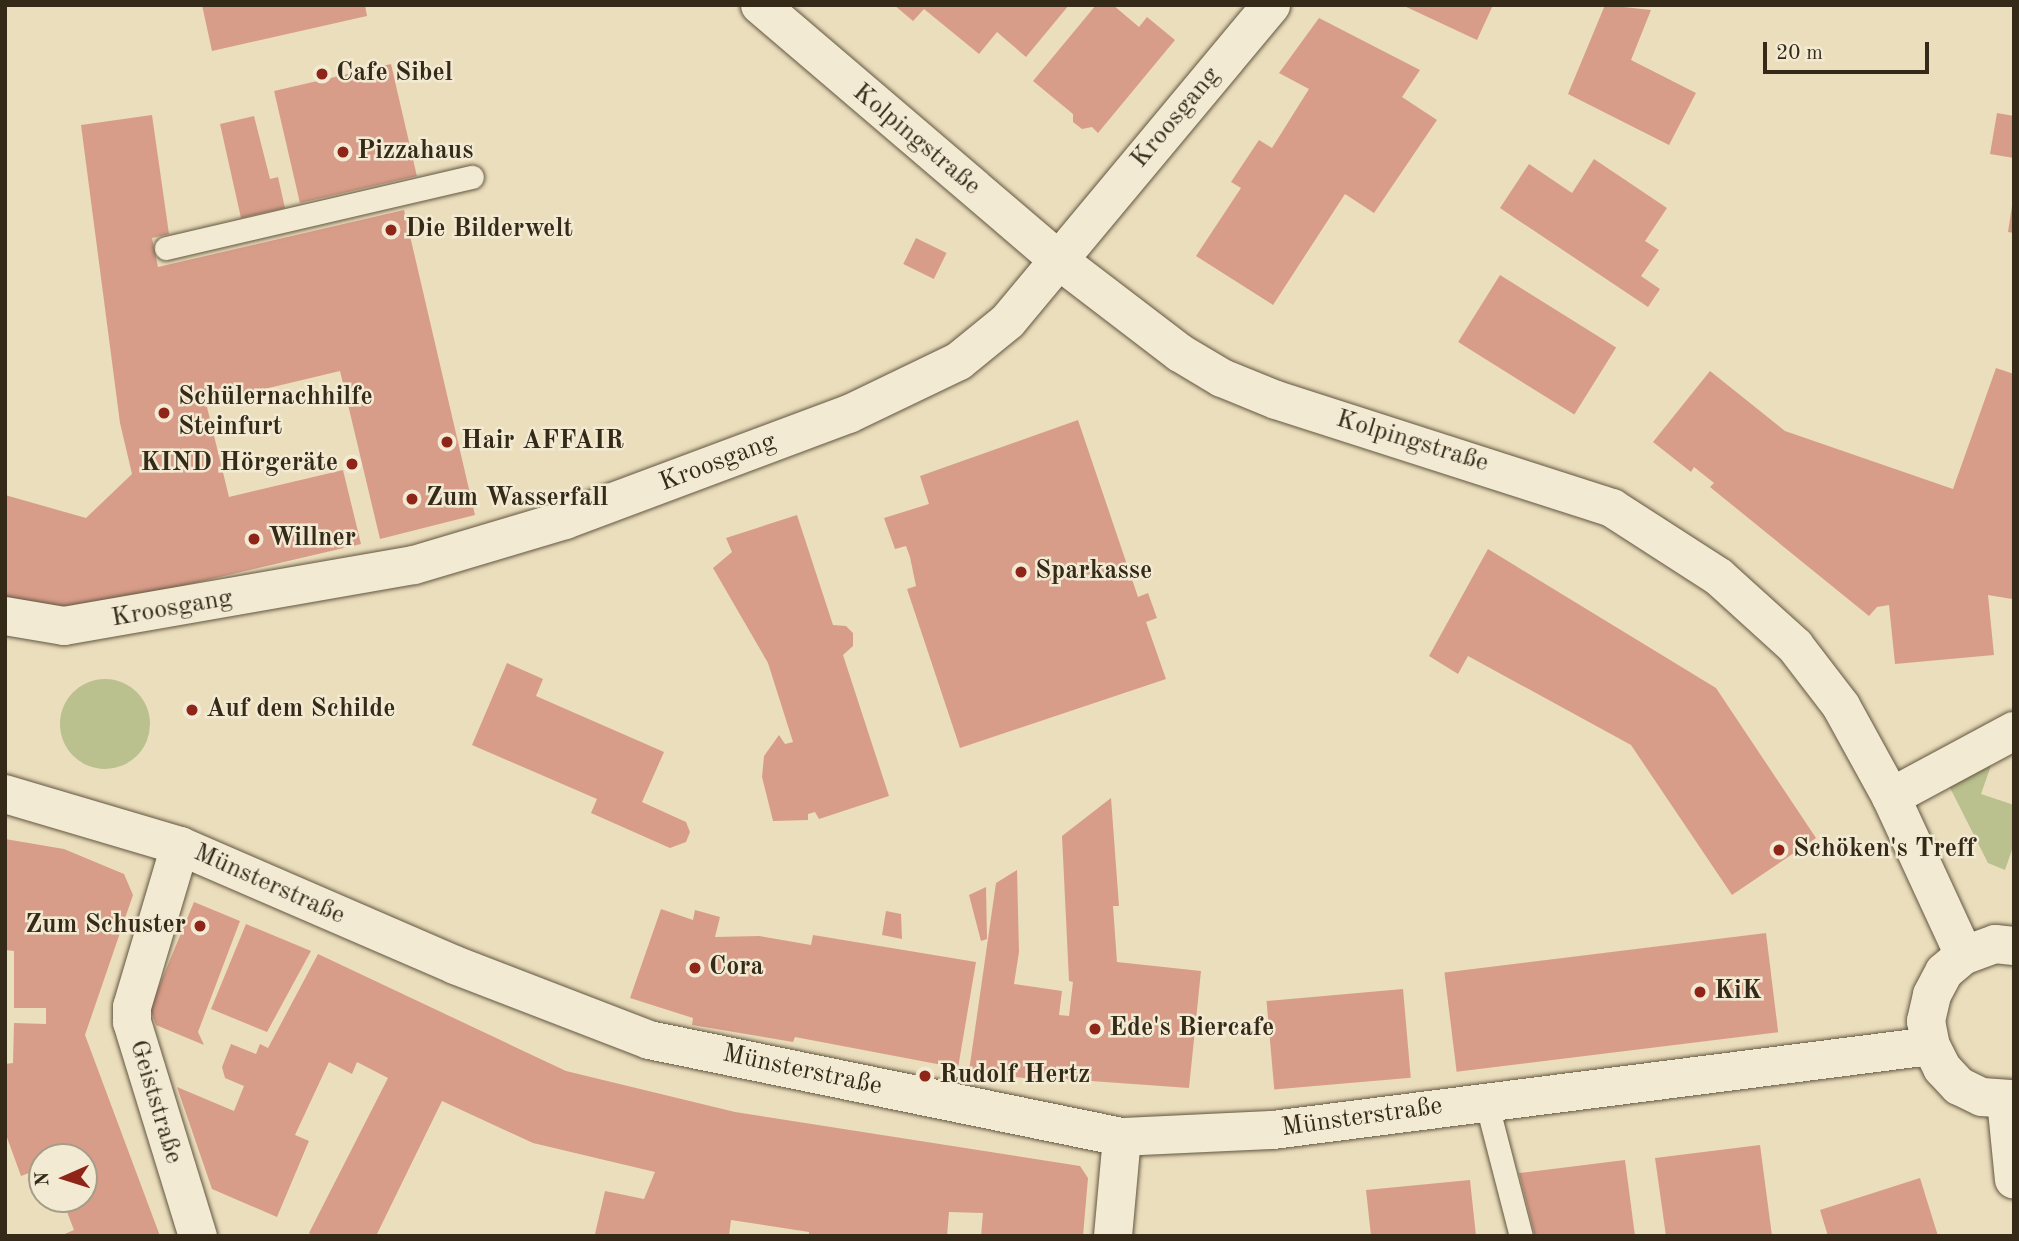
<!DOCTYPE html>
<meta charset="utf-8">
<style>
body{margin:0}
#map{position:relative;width:2019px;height:1241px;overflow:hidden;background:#ebdebc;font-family:"Old Standard TT",serif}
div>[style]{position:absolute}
.green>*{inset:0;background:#bac08e}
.round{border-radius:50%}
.building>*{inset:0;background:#d89d89;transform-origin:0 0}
.roads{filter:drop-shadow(0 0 2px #625641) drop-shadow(0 0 2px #625641)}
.lane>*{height:23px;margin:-11.5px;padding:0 11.5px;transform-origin:11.5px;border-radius:11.5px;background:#f2ead3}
.street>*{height:38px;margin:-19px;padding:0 19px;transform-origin:19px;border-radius:19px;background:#f2ead3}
.secondary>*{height:38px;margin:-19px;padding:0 19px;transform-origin:19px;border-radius:19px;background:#f2ead3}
.dots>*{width:19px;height:19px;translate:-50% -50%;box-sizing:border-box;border:4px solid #f2ead3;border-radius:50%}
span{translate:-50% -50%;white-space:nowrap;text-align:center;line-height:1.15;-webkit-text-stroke:5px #f2ead3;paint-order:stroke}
.poi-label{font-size:26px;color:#352918;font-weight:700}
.left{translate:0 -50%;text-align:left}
.right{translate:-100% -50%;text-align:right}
.street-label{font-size:26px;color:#352918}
.frame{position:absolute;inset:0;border:7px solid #352918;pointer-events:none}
.north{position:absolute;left:28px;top:1143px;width:70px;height:70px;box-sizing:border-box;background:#f2ead3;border:2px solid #a69d88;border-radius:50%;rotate:267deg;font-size:19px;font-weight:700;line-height:28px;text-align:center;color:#352918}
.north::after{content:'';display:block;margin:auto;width:24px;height:32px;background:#8f2418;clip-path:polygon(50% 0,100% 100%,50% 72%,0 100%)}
.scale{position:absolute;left:1763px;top:42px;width:166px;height:32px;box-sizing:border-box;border:4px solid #352918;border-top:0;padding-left:9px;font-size:21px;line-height:24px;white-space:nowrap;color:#352918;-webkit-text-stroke:5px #f2ead3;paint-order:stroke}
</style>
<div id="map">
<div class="green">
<div class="round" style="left:60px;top:679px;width:90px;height:90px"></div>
<div style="clip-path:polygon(1994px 757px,1981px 794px,2014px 805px,2014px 844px,2005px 870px,1988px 863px,1938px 764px)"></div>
</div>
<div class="building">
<div style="clip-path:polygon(202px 5px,365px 5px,367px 16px,212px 51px)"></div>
<div style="clip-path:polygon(894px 5px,1069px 5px,1026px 57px,997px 32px,979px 54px,924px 9px,913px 21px)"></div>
<div style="clip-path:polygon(1096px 5px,1113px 5px,1139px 27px,1147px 17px,1175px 40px,1098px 133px,1092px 127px,1082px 129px,1073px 122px,1073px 114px,1033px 81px)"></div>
<div style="clip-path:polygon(1402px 5px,1493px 5px,1477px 40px)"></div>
<div style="clip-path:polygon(1605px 5px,1651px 10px,1631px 60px,1696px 93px,1669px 145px,1568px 94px)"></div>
<div style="clip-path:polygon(1319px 18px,1420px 70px,1402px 97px,1437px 120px,1374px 213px,1345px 194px,1273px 305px,1196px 256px,1241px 188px,1231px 182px,1259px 140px,1272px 148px,1309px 89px,1279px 73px)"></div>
<div style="left:391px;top:64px;width:115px;height:120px;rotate:77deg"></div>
<div style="clip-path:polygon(1997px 113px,2014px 116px,2014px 158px,1990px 154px)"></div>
<div style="clip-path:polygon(152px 115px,169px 234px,152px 238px,158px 267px,404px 210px,475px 515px,380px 539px,340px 371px,206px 403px,229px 497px,343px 470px,361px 544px,156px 592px,48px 611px,5px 596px,5px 495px,86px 518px,132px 474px,120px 423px,81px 125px)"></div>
<div style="clip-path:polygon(254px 116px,270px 179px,278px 177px,285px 208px,241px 218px,220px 124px)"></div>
<div style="clip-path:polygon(1594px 159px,1667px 208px,1645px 241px,1659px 250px,1641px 276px,1660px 289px,1648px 307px,1500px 208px,1529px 164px,1572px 193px)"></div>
<div style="clip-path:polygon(2012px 206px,2014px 206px,2014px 233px,2008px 232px)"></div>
<div style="left:916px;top:238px;width:34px;height:29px;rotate:26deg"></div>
<div style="left:1500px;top:275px;width:137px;height:79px;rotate:32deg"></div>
<div style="clip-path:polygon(1996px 368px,2014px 374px,2014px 593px,2012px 599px,1988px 595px,1994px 655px,1895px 664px,1889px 605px,1877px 607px,1869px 616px,1710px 487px,1714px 483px,1694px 467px,1691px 472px,1653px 442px,1710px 371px,1785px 431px,1953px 489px)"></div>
<div style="clip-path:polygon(1078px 420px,1138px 597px,1148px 593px,1157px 618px,1146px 622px,1166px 679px,960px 748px,907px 589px,916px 586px,910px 557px,906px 546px,895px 549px,884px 518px,929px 504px,920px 476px)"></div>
<div style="clip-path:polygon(797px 515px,833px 625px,846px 626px,853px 633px,853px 646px,843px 655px,889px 796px,819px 819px,815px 812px,808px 814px,808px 820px,773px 821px,762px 777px,764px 756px,779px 735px,785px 744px,793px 742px,768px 663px,713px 568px,732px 552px,726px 538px)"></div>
<div style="clip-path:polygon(1488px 549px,1716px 688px,1816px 838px,1732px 895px,1631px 745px,1468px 656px,1458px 674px,1429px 656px)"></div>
<div style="clip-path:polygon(507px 663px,543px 679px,536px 696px,664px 752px,642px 802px,686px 822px,690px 832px,686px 842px,670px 848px,591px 813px,597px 799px,472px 745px)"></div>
<div style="clip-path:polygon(1111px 798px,1119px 906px,1113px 906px,1117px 962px,1201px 971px,1189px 1088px,1063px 1079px,1063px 1083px,969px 1071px,996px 883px,1017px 870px,1019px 952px,1014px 984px,1062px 991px,1059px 1015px,1069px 1016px,1073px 982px,1069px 981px,1062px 836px)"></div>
<div style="clip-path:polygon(5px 839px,64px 849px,124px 874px,133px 895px,85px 1035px,160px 1236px,60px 1236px,74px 1230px,62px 1199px,84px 1199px,84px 1157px,42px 1157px,42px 1168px,21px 1176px,5px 1132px,5px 1064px,13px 1063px,14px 1023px,46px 1024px,46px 1008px,14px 1008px,14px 951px,5px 950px)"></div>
<div style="clip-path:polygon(986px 887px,987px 939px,981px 941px,969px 895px)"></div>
<div style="clip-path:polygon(194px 902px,240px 921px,198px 1032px,204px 1045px,156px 1025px,150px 1008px)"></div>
<div style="clip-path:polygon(661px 909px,693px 920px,695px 910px,720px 917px,715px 937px,759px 936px,811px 945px,813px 935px,976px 962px,958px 1068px,795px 1037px,793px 1042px,692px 1025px,693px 1018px,630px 998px)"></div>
<div style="clip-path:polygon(886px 911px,901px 914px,902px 939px,882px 935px)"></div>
<div style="clip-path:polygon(246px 924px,311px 951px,267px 1032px,211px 1009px)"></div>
<div style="left:1766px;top:933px;width:100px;height:324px;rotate:83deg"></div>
<div style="clip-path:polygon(318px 954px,566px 1071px,735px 1112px,1080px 1166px,1088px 1178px,1083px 1236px,981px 1236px,983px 1213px,949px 1212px,947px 1236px,809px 1236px,809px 1232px,731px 1220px,729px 1236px,595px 1234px,605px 1191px,644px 1199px,655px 1172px,533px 1143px,442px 1101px,376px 1236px,314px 1236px,309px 1233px,388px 1078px,357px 1062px,352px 1074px,329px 1062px,295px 1135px,309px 1141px,277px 1217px,212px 1189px,177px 1087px,234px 1111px,244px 1086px,225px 1078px,222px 1067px,231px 1044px,256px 1054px,260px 1044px,268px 1048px)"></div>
<div style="left:1403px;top:989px;width:89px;height:137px;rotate:85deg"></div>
<div style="clip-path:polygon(1760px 1145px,1772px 1236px,1666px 1236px,1655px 1158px)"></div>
<div style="clip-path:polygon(1625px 1160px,1635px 1236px,1535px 1236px,1519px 1173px)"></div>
<div style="clip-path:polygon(1920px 1178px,1938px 1236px,1828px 1236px,1820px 1210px)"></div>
<div style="clip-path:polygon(1470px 1180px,1476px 1236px,1371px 1236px,1366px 1190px)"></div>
</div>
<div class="roads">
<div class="lane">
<div style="left:166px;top:248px;width:314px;rotate:-13.1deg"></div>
<div style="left:1486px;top:1101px;width:139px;rotate:75.5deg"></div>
</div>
<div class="street">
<div style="left:5px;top:616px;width:60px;rotate:9.6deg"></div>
<div style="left:64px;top:626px;width:355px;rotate:-9.9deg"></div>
<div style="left:414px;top:565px;width:158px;rotate:-16.6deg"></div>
<div style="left:565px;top:520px;width:303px;rotate:-20.5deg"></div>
<div style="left:849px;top:414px;width:122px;rotate:-25.7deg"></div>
<div style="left:959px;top:361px;width:63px;rotate:-39.2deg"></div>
<div style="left:1008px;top:321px;width:411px;rotate:-50.2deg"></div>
<div style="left:5px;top:794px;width:183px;rotate:16.5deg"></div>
<div style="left:180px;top:846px;width:300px;rotate:23.4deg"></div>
<div style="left:455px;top:965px;width:208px;rotate:21.1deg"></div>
<div style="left:649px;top:1040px;width:483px;rotate:11.6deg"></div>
<div style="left:1122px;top:1137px;width:151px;rotate:-2.7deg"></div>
<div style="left:1273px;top:1130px;width:663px;rotate:-7.28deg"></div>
<div style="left:1891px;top:797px;width:140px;rotate:-28.2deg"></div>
<div style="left:180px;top:846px;width:168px;rotate:106.6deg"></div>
<div style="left:132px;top:1007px;width:15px;rotate:90deg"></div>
<div style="left:132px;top:1022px;width:224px;rotate:72.9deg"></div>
<div style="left:1113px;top:1236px;width:99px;rotate:-84.8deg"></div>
</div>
<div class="secondary">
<div style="left:760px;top:5px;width:391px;rotate:40.5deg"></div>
<div style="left:1057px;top:259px;width:155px;rotate:37.4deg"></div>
<div style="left:1180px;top:353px;width:49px;rotate:30.8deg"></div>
<div style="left:1222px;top:378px;width:58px;rotate:22.2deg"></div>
<div style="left:1276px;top:400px;width:353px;rotate:17.8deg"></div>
<div style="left:1612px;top:508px;width:127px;rotate:32.8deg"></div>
<div style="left:1719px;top:577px;width:103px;rotate:42.2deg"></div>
<div style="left:1795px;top:646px;width:76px;rotate:52.5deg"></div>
<div style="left:1841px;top:706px;width:104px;rotate:61.2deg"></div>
<div style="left:1891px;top:797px;width:174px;rotate:65.2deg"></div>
<div style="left:2014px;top:946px;width:19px;rotate:-174deg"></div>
<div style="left:1995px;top:944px;width:33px;rotate:160deg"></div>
<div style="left:1964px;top:955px;width:26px;rotate:140deg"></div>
<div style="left:1944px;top:972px;width:26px;rotate:118deg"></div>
<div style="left:1932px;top:995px;width:27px;rotate:103deg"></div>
<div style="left:1926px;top:1021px;width:25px;rotate:79deg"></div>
<div style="left:1931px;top:1046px;width:25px;rotate:63deg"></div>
<div style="left:1942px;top:1068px;width:25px;rotate:47deg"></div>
<div style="left:1959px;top:1086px;width:25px;rotate:26deg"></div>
<div style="left:1982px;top:1097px;width:32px;rotate:4deg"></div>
<div style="left:2006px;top:1100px;width:80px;rotate:84.3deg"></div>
</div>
</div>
<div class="dots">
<div style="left:322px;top:74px;background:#8f2418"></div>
<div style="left:343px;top:152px;background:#8f2418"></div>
<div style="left:391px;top:230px;background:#8f2418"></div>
<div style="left:164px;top:413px;background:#8f2418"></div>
<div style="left:447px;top:442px;background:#8f2418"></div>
<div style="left:352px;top:464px;background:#8f2418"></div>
<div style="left:412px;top:499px;background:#8f2418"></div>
<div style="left:254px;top:539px;background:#8f2418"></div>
<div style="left:1021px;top:572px;background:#8f2418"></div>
<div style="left:192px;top:710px;background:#8f2418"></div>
<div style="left:1779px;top:850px;background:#8f2418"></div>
<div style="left:200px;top:926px;background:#8f2418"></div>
<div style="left:695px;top:968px;background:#8f2418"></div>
<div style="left:1700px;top:992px;background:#8f2418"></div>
<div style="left:1095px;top:1029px;background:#8f2418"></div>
<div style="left:925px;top:1076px;background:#8f2418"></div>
</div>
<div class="poi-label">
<span class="left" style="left:336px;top:74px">Cafe Sibel</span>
<span class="left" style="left:357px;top:152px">Pizzahaus</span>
<span class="left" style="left:405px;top:230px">Die Bilderwelt</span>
<span class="left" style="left:178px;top:413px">Schülernachhilfe<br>Steinfurt</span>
<span class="left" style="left:461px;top:442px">Hair AFFAIR</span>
<span class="right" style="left:338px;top:464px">KIND Hörgeräte</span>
<span class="left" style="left:426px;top:499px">Zum Wasserfall</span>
<span class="left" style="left:268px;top:539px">Willner</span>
<span class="left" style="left:1035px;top:572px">Sparkasse</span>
<span class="left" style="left:206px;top:710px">Auf dem Schilde</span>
<span class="left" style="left:1793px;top:850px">Schöken's Treff</span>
<span class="right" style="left:186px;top:926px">Zum Schuster</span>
<span class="left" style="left:709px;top:968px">Cora</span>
<span class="left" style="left:1714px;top:992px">KiK</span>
<span class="left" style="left:1109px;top:1029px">Ede's Biercafe</span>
<span class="left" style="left:939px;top:1076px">Rudolf Hertz</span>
</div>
<div class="street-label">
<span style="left:1176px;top:118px;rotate:-50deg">Kroosgang</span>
<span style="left:916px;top:140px;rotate:40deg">Kolpingstraße</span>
<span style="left:1412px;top:442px;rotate:17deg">Kolpingstraße</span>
<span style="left:718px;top:463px;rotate:-21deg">Kroosgang</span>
<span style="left:172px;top:609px;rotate:-10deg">Kroosgang</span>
<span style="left:269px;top:885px;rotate:24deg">Münsterstraße</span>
<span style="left:802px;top:1071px;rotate:12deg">Münsterstraße</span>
<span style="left:155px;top:1102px;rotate:73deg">Geiststraße</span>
<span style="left:1362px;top:1118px;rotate:-8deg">Münsterstraße</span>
</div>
<div class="frame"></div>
<div class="north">N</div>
<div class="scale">20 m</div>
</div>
